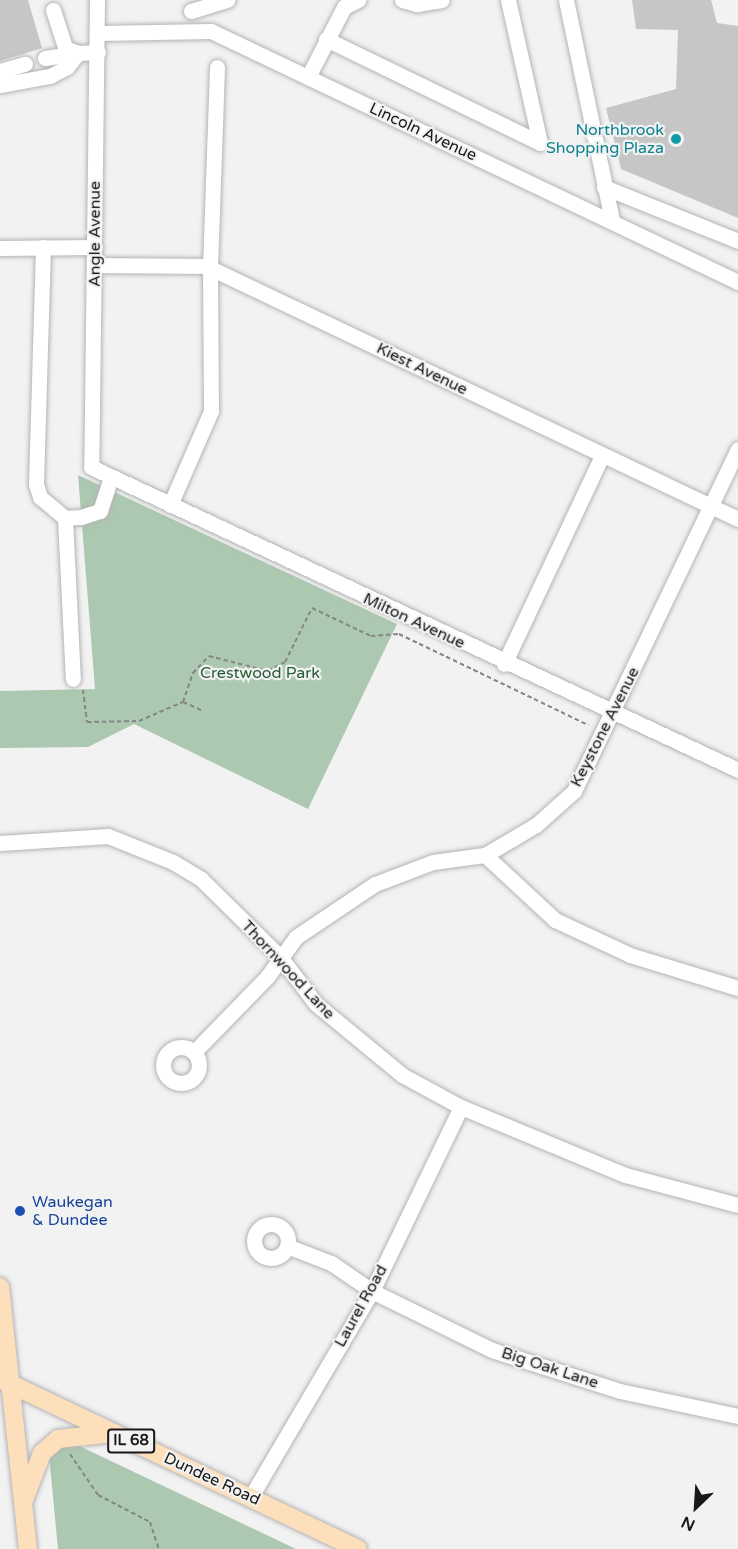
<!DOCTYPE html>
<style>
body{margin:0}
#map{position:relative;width:738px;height:1549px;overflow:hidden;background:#f2f2f3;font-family:"Varela Round",sans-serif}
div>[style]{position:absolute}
.green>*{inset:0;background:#acc8b1}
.building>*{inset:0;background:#c6c6c7}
.path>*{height:2px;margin-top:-1px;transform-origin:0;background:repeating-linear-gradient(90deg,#858586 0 4.5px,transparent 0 7.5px)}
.roads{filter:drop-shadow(0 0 2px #b4b4b5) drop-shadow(0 0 2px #b4b4b5)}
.minor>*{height:15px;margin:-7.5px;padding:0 7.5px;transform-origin:7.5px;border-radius:7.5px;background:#fff}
.minor>.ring{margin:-7.5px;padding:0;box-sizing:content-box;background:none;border:15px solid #fff;border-radius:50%}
.major>*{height:18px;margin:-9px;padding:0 9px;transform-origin:9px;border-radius:9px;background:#fde0bb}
.dots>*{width:16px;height:16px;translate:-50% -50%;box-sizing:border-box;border:3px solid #f2f2f3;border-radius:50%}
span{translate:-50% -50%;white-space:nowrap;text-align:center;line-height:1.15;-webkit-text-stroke:4.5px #f2f2f3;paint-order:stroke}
.shield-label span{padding:2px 4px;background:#f2f2f3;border:2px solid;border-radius:4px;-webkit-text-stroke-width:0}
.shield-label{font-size:15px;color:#181819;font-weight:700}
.culture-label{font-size:16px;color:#0d838f}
.right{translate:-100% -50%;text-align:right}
.street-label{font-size:16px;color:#181819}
.park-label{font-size:16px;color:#255c34}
.transit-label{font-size:16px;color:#164399}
.left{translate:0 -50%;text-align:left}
.north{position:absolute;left:666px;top:1477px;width:60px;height:60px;-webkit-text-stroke:4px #f2f2f3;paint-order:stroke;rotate:205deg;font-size:16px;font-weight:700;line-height:24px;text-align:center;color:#181819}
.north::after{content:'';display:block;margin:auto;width:21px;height:27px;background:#181819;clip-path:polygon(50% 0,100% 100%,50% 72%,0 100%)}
</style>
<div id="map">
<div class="green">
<div style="clip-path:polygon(78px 475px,397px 624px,308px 809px,134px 724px,88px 747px,0 748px,0 691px,95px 689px)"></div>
<div style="clip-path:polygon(71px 1442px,296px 1549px,58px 1549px,49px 1455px)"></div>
</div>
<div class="building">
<div style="clip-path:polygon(0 0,28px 0,42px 48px,0 61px)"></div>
<div style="clip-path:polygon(632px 0,711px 0,717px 23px,738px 26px,738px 218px,621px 169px,606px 108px,676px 89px,678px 30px,636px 29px)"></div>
</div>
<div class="path">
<div style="left:83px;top:690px;width:32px;rotate:83deg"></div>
<div style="left:87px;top:722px;width:52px;rotate:-1.1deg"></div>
<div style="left:139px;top:721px;width:48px;rotate:-23.4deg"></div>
<div style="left:183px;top:702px;width:22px;rotate:24deg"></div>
<div style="left:183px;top:702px;width:31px;rotate:-71deg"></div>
<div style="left:193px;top:673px;width:23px;rotate:-47deg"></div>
<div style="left:209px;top:656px;width:61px;rotate:14.3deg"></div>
<div style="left:268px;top:671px;width:19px;rotate:-28deg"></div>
<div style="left:285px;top:662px;width:60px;rotate:-63.4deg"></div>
<div style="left:312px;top:608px;width:65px;rotate:25.4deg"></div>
<div style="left:371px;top:636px;width:28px;rotate:-4deg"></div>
<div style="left:399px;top:634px;width:210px;rotate:25.7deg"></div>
<div style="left:70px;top:1454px;width:50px;rotate:55.7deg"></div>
<div style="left:98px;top:1495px;width:59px;rotate:27.4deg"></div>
<div style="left:150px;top:1522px;width:28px;rotate:72deg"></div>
</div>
<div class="roads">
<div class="minor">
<div style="left:97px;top:0;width:467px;rotate:90.7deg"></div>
<div style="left:91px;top:467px;width:714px;rotate:25.09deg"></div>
<div style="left:402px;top:0;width:16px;rotate:15deg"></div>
<div style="left:417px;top:4px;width:25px;rotate:-9deg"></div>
<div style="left:566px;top:0;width:226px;rotate:78.2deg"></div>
<div style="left:53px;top:10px;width:40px;rotate:72deg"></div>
<div style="left:65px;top:48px;width:14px;rotate:21deg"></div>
<div style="left:191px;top:11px;width:38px;rotate:-17deg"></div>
<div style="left:98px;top:33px;width:113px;rotate:-1deg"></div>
<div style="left:211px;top:31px;width:584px;rotate:25.47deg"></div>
<div style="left:326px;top:39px;width:238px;rotate:25.9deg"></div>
<div style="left:540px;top:143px;width:147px;rotate:-102.6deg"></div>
<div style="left:45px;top:58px;width:33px;rotate:-9deg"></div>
<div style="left:0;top:71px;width:26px;rotate:-16deg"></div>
<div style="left:308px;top:77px;width:79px;rotate:-62.8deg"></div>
<div style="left:344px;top:7px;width:16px;rotate:-27deg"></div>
<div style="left:0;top:85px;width:51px;rotate:-10.2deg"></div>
<div style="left:50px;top:76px;width:19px;rotate:-28deg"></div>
<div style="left:67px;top:67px;width:18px;rotate:-52deg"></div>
<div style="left:78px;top:53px;width:20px;rotate:-3deg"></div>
<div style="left:604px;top:187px;width:144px;rotate:21.9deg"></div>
<div style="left:43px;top:247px;width:237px;rotate:91.7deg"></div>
<div style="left:36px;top:484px;width:14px;rotate:73deg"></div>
<div style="left:40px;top:497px;width:33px;rotate:40deg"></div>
<div style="left:65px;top:518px;width:16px;rotate:-4deg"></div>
<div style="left:81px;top:517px;width:20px;rotate:-18deg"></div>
<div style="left:100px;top:511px;width:36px;rotate:-72deg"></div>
<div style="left:0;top:248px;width:95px;rotate:-0.6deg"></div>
<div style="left:96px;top:265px;width:110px;rotate:0.5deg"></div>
<div style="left:206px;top:266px;width:589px;rotate:25.43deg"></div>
<div style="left:170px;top:505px;width:103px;rotate:-66.4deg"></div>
<div style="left:211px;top:411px;width:143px;rotate:-90.4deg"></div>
<div style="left:210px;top:268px;width:201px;rotate:-88deg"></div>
<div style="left:65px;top:518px;width:161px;rotate:87.2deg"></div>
<div style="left:504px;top:664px;width:230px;rotate:-64.8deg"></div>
<div style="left:0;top:843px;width:108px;rotate:-3.7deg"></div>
<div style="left:108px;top:836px;width:70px;rotate:21.8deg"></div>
<div style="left:173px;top:862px;width:33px;rotate:31deg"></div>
<div style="left:201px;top:879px;width:112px;rotate:44.6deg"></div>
<div style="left:281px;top:958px;width:58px;rotate:52.7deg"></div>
<div style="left:316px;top:1004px;width:112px;rotate:39.5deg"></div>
<div style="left:402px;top:1075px;width:67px;rotate:28.5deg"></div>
<div style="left:461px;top:1107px;width:178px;rotate:22.5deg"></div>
<div style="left:625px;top:1175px;width:117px;rotate:14.9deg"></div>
<div style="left:485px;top:855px;width:96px;rotate:42.9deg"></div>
<div style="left:555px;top:920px;width:83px;rotate:25deg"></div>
<div style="left:630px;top:955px;width:113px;rotate:17deg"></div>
<div class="ring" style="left:163px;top:1047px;width:21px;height:21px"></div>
<div style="left:194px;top:1052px;width:105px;rotate:-45.8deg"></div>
<div style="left:267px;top:977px;width:49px;rotate:-54.1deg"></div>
<div style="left:296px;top:937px;width:95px;rotate:-33.9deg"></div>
<div style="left:375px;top:884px;width:62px;rotate:-20.8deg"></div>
<div style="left:433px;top:862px;width:52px;rotate:-7.7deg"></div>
<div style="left:485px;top:855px;width:59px;rotate:-30.5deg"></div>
<div style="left:536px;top:825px;width:51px;rotate:-41.8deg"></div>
<div style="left:574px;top:791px;width:379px;rotate:-64.4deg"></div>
<div class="ring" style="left:254px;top:1224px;width:19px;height:19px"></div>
<div style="left:287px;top:1246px;width:47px;rotate:21.1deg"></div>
<div style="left:331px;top:1263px;width:50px;rotate:34.3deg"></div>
<div style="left:372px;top:1291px;width:134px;rotate:26.2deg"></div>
<div style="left:492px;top:1350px;width:134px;rotate:17.8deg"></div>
<div style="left:620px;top:1391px;width:121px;rotate:12deg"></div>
<div style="left:250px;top:1498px;width:240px;rotate:-59.5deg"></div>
<div style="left:372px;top:1291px;width:204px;rotate:-64.2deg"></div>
</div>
<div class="major">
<div style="left:0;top:1287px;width:263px;rotate:83.9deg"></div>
<div style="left:0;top:1379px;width:396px;rotate:25.4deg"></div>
<div style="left:24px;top:1500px;width:50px;rotate:-69deg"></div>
<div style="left:42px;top:1453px;width:21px;rotate:-41deg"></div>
<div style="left:58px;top:1439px;width:56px;rotate:-6.1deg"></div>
</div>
</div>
<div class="dots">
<div style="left:676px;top:139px;background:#0f9aa8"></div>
<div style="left:20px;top:1211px;background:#1a4fb4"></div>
</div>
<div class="shield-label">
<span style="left:131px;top:1441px">IL 68</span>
</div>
<div class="culture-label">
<span class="right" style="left:664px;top:139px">Northbrook<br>Shopping Plaza</span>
</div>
<div class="street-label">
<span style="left:423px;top:132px;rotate:25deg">Lincoln Avenue</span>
<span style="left:95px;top:234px;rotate:-90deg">Angle Avenue</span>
<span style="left:422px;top:369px;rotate:26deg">Kiest Avenue</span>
<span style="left:414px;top:621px;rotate:25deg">Milton Avenue</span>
<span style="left:605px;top:727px;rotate:-63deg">Keystone Avenue</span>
<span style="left:288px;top:970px;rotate:47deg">Thornwood Lane</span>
<span style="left:361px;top:1306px;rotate:-61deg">Laurel Road</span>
<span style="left:550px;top:1368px;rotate:18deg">Big Oak Lane</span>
<span style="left:212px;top:1479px;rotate:25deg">Dundee Road</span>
</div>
<div class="park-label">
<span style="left:260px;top:673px">Crestwood Park</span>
</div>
<div class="transit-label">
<span class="left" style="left:32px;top:1211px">Waukegan<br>&amp; Dundee</span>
</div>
<div class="north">N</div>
</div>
